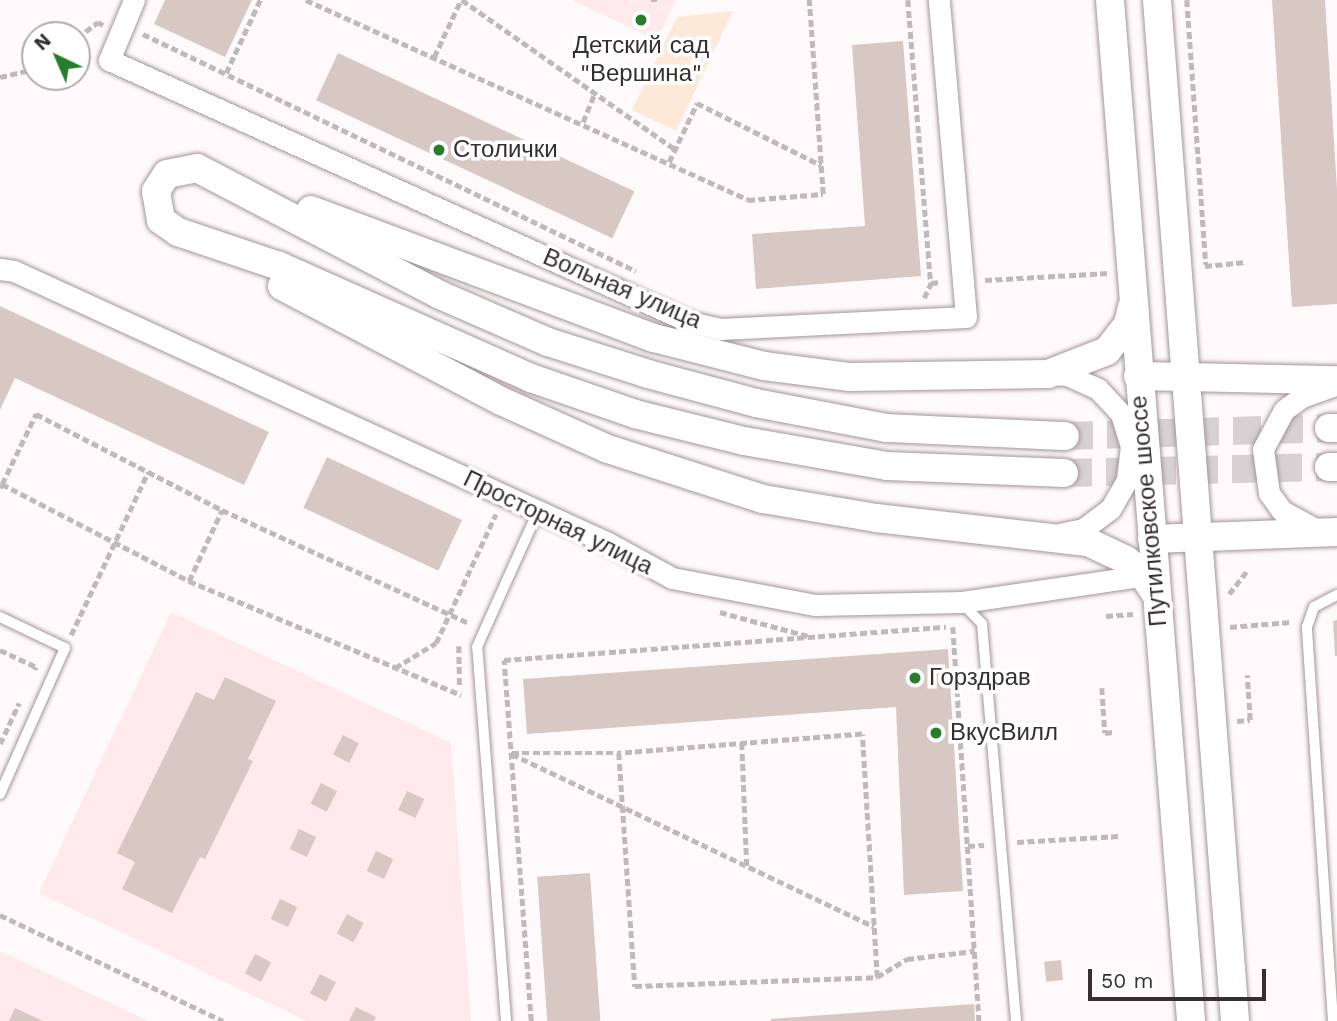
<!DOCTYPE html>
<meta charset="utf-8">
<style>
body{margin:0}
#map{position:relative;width:1337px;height:1021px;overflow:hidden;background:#fefafb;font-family:"Work Sans",sans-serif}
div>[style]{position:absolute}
.built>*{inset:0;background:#fee9ec}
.green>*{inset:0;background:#fde9d8}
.building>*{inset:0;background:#d8c8c4;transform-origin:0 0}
.secondary-tunnel>*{height:28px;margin-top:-14px;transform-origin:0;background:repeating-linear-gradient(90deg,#d6d1d2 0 28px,transparent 0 42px)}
.path>*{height:4.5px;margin-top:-2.25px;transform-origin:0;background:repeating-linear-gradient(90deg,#beb9ba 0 7px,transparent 0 10.5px)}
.roads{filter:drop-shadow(0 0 2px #a59597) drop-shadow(0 0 2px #a59597)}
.lane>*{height:10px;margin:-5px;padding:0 5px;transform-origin:5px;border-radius:5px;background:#fff}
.street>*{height:21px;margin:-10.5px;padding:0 10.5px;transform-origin:10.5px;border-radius:10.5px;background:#fff}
.secondary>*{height:28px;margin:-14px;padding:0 14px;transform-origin:14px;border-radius:14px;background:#fff}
.dots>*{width:19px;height:19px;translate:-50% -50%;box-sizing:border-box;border:4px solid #fff;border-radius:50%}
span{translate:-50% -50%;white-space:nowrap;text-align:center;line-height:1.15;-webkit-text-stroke:7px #fff;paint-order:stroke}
.poi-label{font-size:24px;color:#362f30}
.left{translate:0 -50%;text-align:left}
.street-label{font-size:24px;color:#362f30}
.north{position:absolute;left:21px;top:21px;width:70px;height:70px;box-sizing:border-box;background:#fff;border:2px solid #afacac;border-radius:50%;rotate:316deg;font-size:19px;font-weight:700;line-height:28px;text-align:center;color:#362f30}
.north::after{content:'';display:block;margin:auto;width:24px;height:32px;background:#277d2a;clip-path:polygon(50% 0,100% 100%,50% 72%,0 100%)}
.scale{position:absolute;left:1088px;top:969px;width:178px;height:32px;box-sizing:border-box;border:4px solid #362f30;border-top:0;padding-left:9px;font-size:21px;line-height:24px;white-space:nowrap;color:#362f30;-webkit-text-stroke:5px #fff;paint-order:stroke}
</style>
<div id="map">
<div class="built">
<div style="clip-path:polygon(572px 0,676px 0,657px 40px)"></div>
<div style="clip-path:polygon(171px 612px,451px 743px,471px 1021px,307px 1021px,39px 893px)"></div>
<div style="clip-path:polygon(0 951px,149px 1021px,0 1021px)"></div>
</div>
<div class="green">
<div style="clip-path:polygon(733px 11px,676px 131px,632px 110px,677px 17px)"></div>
</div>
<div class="building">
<div style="clip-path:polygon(165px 0,252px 0,225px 57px,154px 24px)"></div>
<div style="clip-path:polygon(1272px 0,1325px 0,1337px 189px,1337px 304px,1292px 307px)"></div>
<div style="clip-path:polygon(903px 41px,921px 276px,756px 289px,752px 234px,865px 226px,852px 45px)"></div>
<div style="left:338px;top:53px;width:327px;height:52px;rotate:25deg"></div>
<div style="clip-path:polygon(0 306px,269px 432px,244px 485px,15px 378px,0 410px)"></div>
<div style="left:327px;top:457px;width:149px;height:56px;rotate:25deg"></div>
<div style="clip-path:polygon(1337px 620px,1337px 656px,1335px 656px,1333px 621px)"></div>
<div style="clip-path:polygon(948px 649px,963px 891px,904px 895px,896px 707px,527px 734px,523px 679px)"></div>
<div style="clip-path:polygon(225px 677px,276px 701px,248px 759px,253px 761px,205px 859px,200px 857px,172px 913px,122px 889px,135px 862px,117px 853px,196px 692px,214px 700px)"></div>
<div style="left:343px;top:735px;width:18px;height:22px;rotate:27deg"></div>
<div style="left:321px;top:783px;width:18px;height:23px;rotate:27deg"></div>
<div style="left:407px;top:791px;width:19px;height:21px;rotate:25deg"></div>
<div style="left:299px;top:829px;width:19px;height:22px;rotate:25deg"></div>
<div style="left:376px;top:851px;width:19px;height:22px;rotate:25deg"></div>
<div style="left:590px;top:873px;width:148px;height:53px;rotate:86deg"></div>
<div style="left:280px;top:899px;width:19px;height:22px;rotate:25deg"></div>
<div style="left:347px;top:914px;width:19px;height:22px;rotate:28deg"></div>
<div style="left:255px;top:954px;width:18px;height:22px;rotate:27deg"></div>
<div style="left:1061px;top:960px;width:20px;height:17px;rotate:84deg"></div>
<div style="left:320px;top:974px;width:18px;height:22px;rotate:27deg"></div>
<div style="clip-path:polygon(974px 1004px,975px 1021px,771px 1021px,771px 1019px)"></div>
<div style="clip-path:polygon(356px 1007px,376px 1017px,374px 1021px,349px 1021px)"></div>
<div style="clip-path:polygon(15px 1008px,43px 1021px,9px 1021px)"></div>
</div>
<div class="secondary-tunnel">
<div style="left:1065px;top:436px;width:264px;rotate:-1.7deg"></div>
<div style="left:1064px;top:473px;width:265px;rotate:-1.3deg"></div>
</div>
<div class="path">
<div style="left:306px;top:0;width:485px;rotate:24.3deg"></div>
<div style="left:748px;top:200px;width:75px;rotate:-4.6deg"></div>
<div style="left:823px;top:194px;width:195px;rotate:-94.1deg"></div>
<div style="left:462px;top:0;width:260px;rotate:35deg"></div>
<div style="left:651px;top:0;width:6px"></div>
<div style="left:908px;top:0;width:284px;rotate:85.4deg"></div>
<div style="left:1187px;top:0;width:265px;rotate:85.9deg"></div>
<div style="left:143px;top:34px;width:547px;rotate:25.68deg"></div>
<div style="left:77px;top:38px;width:26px;rotate:-37deg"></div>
<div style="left:98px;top:22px;width:6px;rotate:31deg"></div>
<div style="left:434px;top:57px;width:63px;rotate:-64.7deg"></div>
<div style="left:226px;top:73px;width:81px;rotate:-65deg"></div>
<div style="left:0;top:77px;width:36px;rotate:-13deg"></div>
<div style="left:583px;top:122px;width:31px;rotate:-68deg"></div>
<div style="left:669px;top:162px;width:65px;rotate:-64.6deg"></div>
<div style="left:697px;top:103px;width:139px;rotate:26.6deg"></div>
<div style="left:1205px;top:266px;width:41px;rotate:-5.6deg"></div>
<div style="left:985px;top:280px;width:124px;rotate:-3.2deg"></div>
<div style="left:924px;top:298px;width:17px;rotate:-65deg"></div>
<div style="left:931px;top:283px;width:10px;rotate:-6deg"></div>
<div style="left:2px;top:484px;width:78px;rotate:-64.1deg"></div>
<div style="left:36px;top:414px;width:209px;rotate:27.3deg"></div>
<div style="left:222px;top:510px;width:272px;rotate:24.6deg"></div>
<div style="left:0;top:488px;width:4px;rotate:-63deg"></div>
<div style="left:2px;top:484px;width:211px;rotate:27.4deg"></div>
<div style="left:189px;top:581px;width:295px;rotate:22.7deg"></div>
<div style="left:189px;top:581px;width:78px;rotate:-65.1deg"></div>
<div style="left:1229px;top:594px;width:31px;rotate:-52deg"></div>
<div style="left:720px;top:612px;width:91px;rotate:15.3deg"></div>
<div style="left:1106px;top:616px;width:27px;rotate:-4deg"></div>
<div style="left:953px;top:627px;width:395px;rotate:86.2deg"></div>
<div style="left:1230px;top:627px;width:61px;rotate:-4.7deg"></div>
<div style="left:71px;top:635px;width:180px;rotate:-64.7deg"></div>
<div style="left:459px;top:646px;width:39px;rotate:89deg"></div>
<div style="left:0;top:650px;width:40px;rotate:25deg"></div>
<div style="left:36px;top:667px;width:3px;rotate:108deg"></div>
<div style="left:395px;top:668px;width:48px;rotate:-31.4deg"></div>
<div style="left:436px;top:643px;width:142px;rotate:-65.1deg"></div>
<div style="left:1102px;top:688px;width:45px;rotate:86.2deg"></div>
<div style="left:1105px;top:733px;width:8px;rotate:-7deg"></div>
<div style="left:1237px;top:721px;width:13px;rotate:-4deg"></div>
<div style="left:1250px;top:720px;width:45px;rotate:-93.8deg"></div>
<div style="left:742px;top:743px;width:124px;rotate:87.7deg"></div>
<div style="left:0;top:744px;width:45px;rotate:-65.1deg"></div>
<div style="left:512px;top:753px;width:107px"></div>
<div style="left:512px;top:754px;width:401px;rotate:25.5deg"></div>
<div style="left:1017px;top:842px;width:103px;rotate:-3.3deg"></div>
<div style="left:968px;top:846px;width:16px;rotate:-4deg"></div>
<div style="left:0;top:915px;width:247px;rotate:25.4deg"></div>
<div style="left:877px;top:977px;width:243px;rotate:-93.5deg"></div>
<div style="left:862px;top:734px;width:244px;rotate:175.5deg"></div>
<div style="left:619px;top:753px;width:234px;rotate:86.1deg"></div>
<div style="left:635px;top:986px;width:242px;rotate:-2.1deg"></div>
<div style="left:877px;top:977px;width:35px;rotate:-31deg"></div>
<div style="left:907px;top:959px;width:68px;rotate:-6.7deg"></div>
<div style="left:531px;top:1021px;width:362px;rotate:-94.3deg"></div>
<div style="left:504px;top:660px;width:443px;rotate:-4.3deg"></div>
</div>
<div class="roads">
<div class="lane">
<div style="left:962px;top:603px;width:29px;rotate:46deg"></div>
<div style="left:982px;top:624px;width:398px;rotate:85.1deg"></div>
<div style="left:0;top:617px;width:72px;rotate:25.5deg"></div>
<div style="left:65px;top:648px;width:160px;rotate:114deg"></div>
<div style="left:506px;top:1021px;width:375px;rotate:-94.4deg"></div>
<div style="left:477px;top:647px;width:149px;rotate:-65.8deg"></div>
<div style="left:1333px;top:1021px;width:395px;rotate:-93.8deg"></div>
<div style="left:1307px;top:627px;width:21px;rotate:-71deg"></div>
<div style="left:1314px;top:607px;width:26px;rotate:-28deg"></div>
</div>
<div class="street">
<div style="left:134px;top:0;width:65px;rotate:112.6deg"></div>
<div style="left:109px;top:60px;width:637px;rotate:24.27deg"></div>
<div style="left:690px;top:322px;width:31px;rotate:13deg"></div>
<div style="left:720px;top:329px;width:246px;rotate:-2.8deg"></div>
<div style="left:966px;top:317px;width:318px;rotate:-94.9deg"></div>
<div style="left:0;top:269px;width:14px;rotate:8deg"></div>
<div style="left:14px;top:271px;width:653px;rotate:24.6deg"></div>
<div style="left:608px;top:543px;width:73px;rotate:28.7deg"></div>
<div style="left:672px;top:578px;width:146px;rotate:10.7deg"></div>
<div style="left:815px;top:605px;width:147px;rotate:-1.2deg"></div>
<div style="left:962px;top:602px;width:193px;rotate:-8.3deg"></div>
<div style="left:1050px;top:374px;width:17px;rotate:3deg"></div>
<div style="left:1067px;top:375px;width:34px;rotate:24deg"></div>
<div style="left:1098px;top:389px;width:34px;rotate:47deg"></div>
<div style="left:1121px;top:414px;width:34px;rotate:73deg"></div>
<div style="left:1131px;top:446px;width:34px;rotate:97deg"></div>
<div style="left:1127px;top:480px;width:34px;rotate:120deg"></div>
<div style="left:1110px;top:509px;width:34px;rotate:143deg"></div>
<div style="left:1083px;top:529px;width:24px;rotate:168deg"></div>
<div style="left:1319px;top:531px;width:42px;rotate:-151.6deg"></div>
<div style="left:1282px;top:511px;width:22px;rotate:-126deg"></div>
<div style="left:1269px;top:493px;width:44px;rotate:-97.8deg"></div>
<div style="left:1263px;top:449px;width:44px;rotate:-61.7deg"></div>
<div style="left:1284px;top:410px;width:22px;rotate:-36deg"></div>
<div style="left:1302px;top:397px;width:37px;rotate:-20deg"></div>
</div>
<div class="secondary">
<div style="left:1110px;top:0;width:1024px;rotate:85.46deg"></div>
<div style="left:1157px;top:0;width:1024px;rotate:85.63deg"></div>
<div style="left:311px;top:210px;width:366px;rotate:20.5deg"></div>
<div style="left:654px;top:338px;width:114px;rotate:14.3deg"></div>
<div style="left:764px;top:366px;width:87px;rotate:7.3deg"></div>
<div style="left:850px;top:377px;width:198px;rotate:-0.9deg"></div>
<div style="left:1048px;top:374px;width:63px;rotate:-21.3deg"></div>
<div style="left:1107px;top:351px;width:34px;rotate:-52deg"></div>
<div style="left:1128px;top:324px;width:17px;rotate:-77deg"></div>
<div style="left:282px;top:286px;width:247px;rotate:27.7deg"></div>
<div style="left:501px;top:401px;width:117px;rotate:24.2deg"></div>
<div style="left:608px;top:449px;width:163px;rotate:17.9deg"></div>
<div style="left:763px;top:499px;width:115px;rotate:9.5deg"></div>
<div style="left:876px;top:518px;width:213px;rotate:6.5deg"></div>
<div style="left:1088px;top:542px;width:42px;rotate:25.3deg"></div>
<div style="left:1126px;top:560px;width:19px;rotate:39deg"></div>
<div style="left:1141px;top:572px;width:27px;rotate:56deg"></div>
<div style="left:1138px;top:376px;width:199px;rotate:1.2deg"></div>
<div style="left:1329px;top:428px;width:8px"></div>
<div style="left:1329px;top:467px;width:8px"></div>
<div style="left:1064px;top:473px;width:177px;rotate:-177.7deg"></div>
<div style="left:887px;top:466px;width:145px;rotate:-170.1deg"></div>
<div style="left:744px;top:441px;width:112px;rotate:-166.1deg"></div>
<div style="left:635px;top:414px;width:110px;rotate:-160.9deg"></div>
<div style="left:531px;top:378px;width:276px;rotate:-156deg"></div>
<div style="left:279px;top:266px;width:107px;rotate:-161.4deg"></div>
<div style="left:178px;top:232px;width:21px;rotate:-145deg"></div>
<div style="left:161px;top:220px;width:29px;rotate:-100deg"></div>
<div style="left:156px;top:191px;width:20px;rotate:-57deg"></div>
<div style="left:167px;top:174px;width:31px;rotate:-11deg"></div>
<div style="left:197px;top:168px;width:274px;rotate:27.6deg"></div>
<div style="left:440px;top:295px;width:118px;rotate:23.5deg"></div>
<div style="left:548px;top:342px;width:105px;rotate:17.7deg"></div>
<div style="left:648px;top:374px;width:112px;rotate:15deg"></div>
<div style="left:756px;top:403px;width:133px;rotate:10.8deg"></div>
<div style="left:887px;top:428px;width:178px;rotate:2.6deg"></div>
<div style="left:1152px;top:539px;width:185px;rotate:-2.2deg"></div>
</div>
</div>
<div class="dots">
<div style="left:641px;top:20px;background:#277d2a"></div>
<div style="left:439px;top:150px;background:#277d2a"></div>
<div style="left:915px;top:678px;background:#277d2a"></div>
<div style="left:936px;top:733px;background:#277d2a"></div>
</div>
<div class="poi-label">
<span style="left:641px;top:60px">Детский сад<br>"Вершина"</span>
<span class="left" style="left:453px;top:150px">Столички</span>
<span class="left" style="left:929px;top:678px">Горздрав</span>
<span class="left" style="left:950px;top:733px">ВкусВилл</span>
</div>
<div class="street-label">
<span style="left:622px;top:289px;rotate:23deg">Вольная улица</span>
<span style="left:1149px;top:511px;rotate:-95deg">Путилковское шоссе</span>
<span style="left:558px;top:523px;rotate:26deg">Просторная улица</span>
</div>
<div class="north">N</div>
<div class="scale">50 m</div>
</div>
